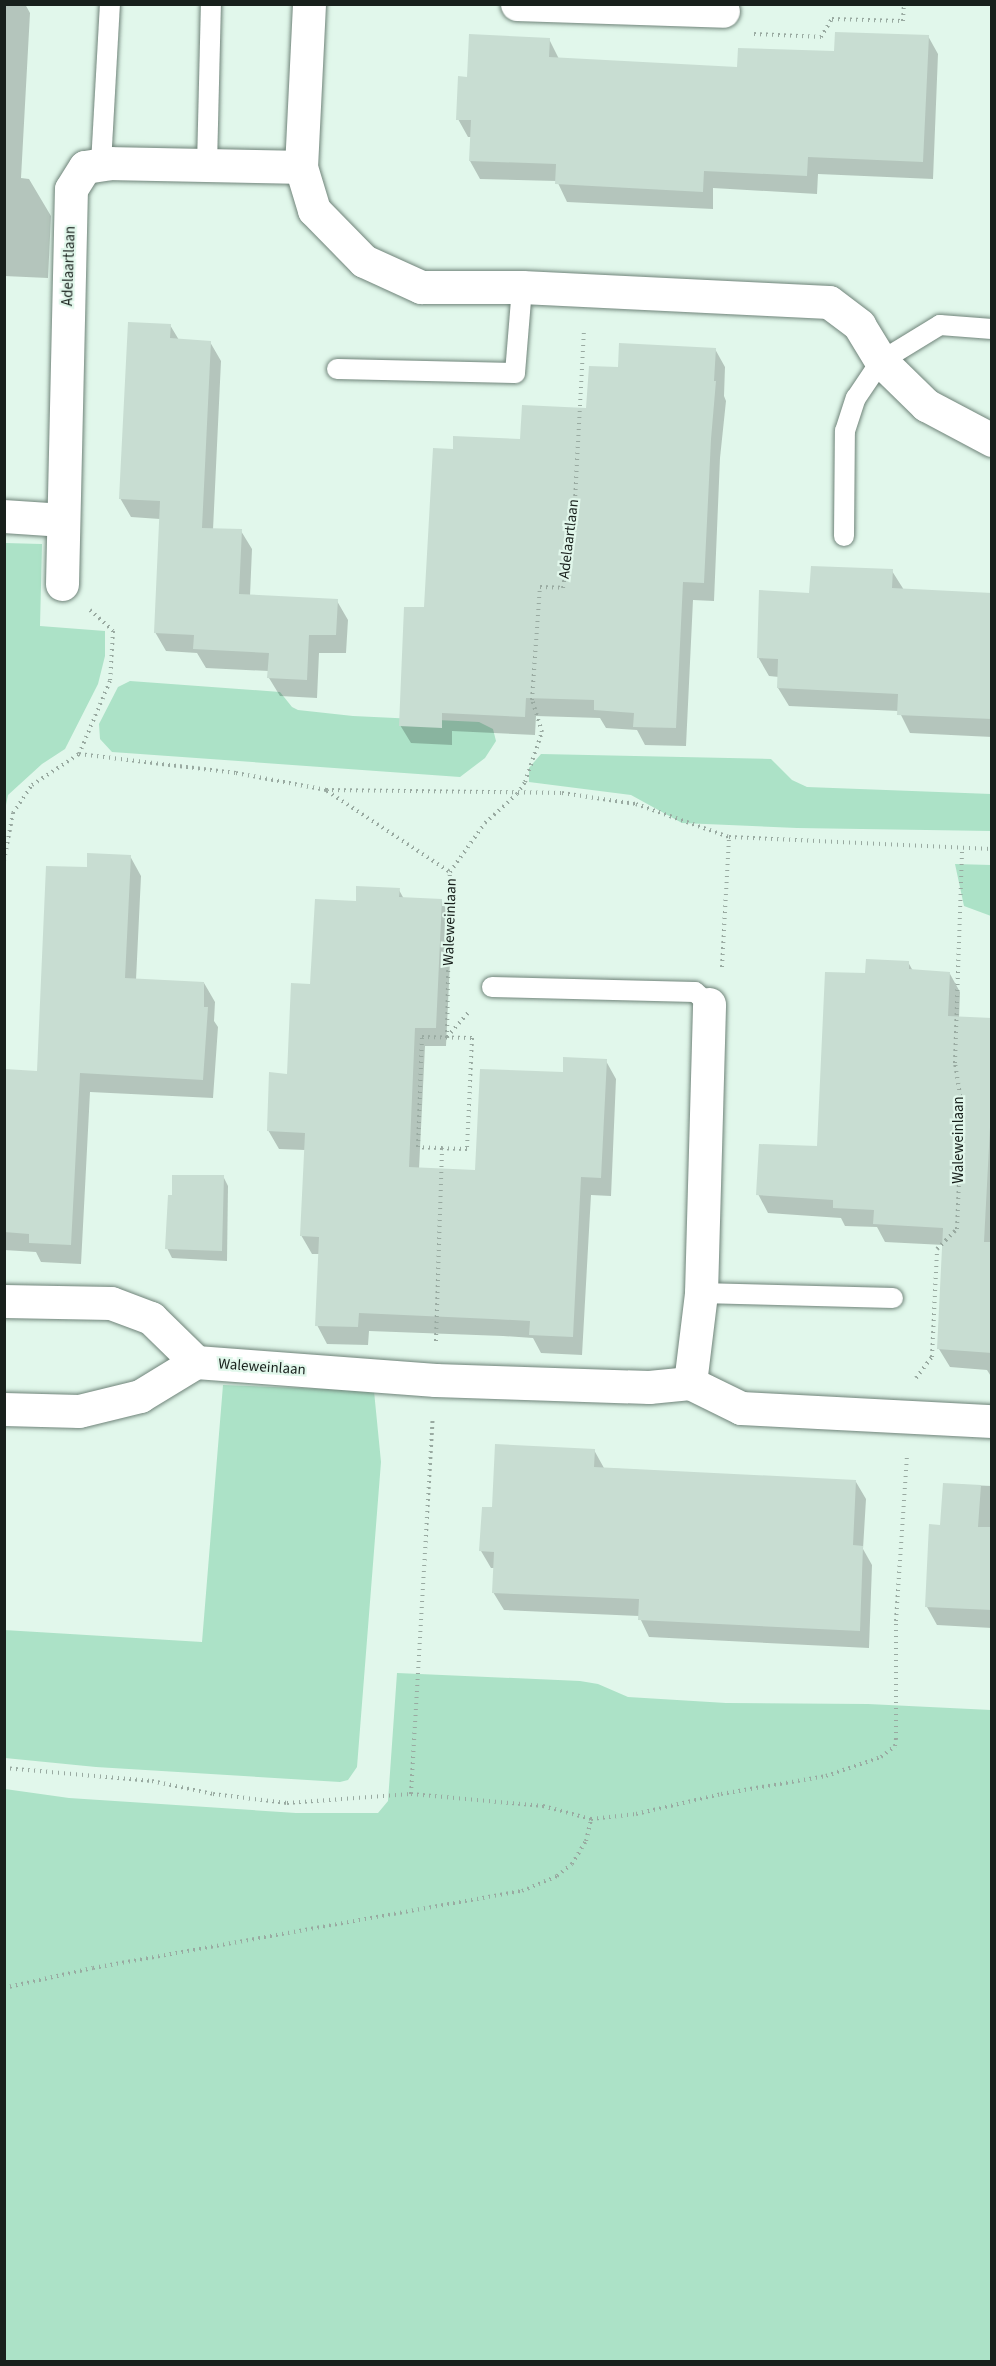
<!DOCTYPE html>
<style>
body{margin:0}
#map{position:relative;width:996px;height:2366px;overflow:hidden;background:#e1f7eb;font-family:"Source Sans 3",sans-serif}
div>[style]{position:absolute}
.green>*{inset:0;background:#ace2c7}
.shadow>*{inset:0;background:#0003}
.building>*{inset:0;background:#c8ddd2}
.path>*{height:4px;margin-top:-2px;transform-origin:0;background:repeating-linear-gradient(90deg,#99aaa1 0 1.5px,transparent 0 6px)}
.roads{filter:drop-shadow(0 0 2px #6f8379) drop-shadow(0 0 2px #6f8379)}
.service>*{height:20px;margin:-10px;padding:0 10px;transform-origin:10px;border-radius:10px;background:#fff}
.minor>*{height:33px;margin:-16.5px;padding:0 16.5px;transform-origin:16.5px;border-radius:16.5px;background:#fff}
span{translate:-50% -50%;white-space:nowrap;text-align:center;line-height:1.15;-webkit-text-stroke:4.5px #e1f7eb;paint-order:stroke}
.street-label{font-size:15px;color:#18201c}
.frame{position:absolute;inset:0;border:6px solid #18201c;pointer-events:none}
</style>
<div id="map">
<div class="green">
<div style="clip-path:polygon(5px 543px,42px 544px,40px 626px,105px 631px,105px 656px,98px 684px,65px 749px,42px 764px,8px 795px,5px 810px)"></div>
<div style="clip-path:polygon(130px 681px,280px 692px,292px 707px,298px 710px,353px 716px,479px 722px,493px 729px,496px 741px,485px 758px,460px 777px,112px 752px,100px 739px,99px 724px,118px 687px)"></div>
<div style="clip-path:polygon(541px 754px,771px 759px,792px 780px,807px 787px,991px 794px,991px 831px,797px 828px,682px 823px,631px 795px,529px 782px,529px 768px)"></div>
<div style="clip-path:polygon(955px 864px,991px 865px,991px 916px,964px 906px)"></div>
<div style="clip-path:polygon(223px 1385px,374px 1391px,381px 1462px,357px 1767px,348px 1780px,340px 1782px,96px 1767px,5px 1758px,4px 1630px,202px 1642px)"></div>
<div style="clip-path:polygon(397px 1673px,580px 1681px,598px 1684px,628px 1697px,726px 1703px,868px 1704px,991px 1710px,991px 2361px,5px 2361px,5px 1789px,69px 1798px,296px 1813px,378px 1813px,388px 1801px)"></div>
</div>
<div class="shadow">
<div style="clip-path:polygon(4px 4px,25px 4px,30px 13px,21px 178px,29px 179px,51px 216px,48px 278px,4px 276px)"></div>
<div style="clip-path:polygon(928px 36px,938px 54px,933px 179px,818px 174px,817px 194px,713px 188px,713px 209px,567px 202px,557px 181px,480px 179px,470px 161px,471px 137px,468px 137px,458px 119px,469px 78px,549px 39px,559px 59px,738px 69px)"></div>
<div style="clip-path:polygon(170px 325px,179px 340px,210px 342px,221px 361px,213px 530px,241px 531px,252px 549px,250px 596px,337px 601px,348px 620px,346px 653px,319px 653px,317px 698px,280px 696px,269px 678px,269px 671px,206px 668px,197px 653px,166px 651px,155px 632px,160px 519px,131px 517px,120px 498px)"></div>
<div style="clip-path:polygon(715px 349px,725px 367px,724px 396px,726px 401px,720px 458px,714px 601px,693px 600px,686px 746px,645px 745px,637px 730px,606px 728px,600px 718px,536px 716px,535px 735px,452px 731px,452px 745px,411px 743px,400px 725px,425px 609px,454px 451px,521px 440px,588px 409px,619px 368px)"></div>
<div style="clip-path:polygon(892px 571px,904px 590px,992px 594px,992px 737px,910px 733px,899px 711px,789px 706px,778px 688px,779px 677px,769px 676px,758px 657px,811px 595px)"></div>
<div style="clip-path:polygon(130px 856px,141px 876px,136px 980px,204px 983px,215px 1002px,214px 1021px,218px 1027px,213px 1098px,90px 1092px,81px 1264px,41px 1262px,36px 1252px,4px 1250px,4px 1085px,38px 1072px,88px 869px)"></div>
<div style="clip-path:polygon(399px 890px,404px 899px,441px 900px,452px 919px,446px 1046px,425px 1046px,419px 1169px,476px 1171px,564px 1073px,606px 1061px,616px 1079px,611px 1196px,591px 1195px,582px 1355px,541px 1353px,533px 1338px,503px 1336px,369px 1331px,368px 1345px,327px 1344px,317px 1325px,320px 1254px,312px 1254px,301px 1235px,305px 1150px,279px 1149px,268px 1130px,289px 1075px,311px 986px,357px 903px)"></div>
<div style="clip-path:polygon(908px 962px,913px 971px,950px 974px,960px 992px,959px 1018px,992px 1019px,992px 1378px,987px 1370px,950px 1367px,939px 1349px,944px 1245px,885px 1242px,877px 1227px,845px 1226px,841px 1218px,768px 1213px,758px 1194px,819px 1148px,866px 975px)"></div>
<div style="clip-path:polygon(223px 1176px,228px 1186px,227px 1261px,172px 1258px,167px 1248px)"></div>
<div style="clip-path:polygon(594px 1450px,604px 1468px,856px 1482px,866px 1499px,863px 1549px,872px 1565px,869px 1648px,649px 1637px,639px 1616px,504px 1610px,493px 1592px,495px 1568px,491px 1568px,481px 1551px,494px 1509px)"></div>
<div style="clip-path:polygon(944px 1484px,992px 1486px,992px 1628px,937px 1625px,927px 1607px,942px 1526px)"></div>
</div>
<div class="building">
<div style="clip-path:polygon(835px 32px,929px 35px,923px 162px,808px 157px,807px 176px,704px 171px,703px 192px,555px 184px,556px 164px,469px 161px,471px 120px,456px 120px,458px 76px,467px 77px,469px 34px,550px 38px,549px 57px,737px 67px,738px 48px,834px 51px)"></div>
<div style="clip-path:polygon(128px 322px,171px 324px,170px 338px,211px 341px,202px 528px,242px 529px,239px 594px,338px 599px,336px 635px,309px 635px,307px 680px,267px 678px,269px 653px,193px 649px,194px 635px,154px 633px,160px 501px,119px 499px)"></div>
<div style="clip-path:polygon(619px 343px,716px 348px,714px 381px,716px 381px,711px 439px,704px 583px,683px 582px,676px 728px,633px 727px,634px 713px,594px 710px,594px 700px,526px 698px,525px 717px,442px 713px,442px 728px,399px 726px,404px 607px,424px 607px,433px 448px,453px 449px,453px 436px,520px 439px,522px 405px,586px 408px,589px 366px,618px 367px)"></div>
<div style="clip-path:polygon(811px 566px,893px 569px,892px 588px,992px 593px,992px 719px,897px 715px,898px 694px,777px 688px,778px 659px,757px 658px,759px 590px,809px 593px)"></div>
<div style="clip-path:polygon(87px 853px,131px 855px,125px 978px,204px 982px,204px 1007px,208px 1007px,203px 1080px,80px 1073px,71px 1245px,29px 1243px,29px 1234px,4px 1232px,5px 1069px,37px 1071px,46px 866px,87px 867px)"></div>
<div style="clip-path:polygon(356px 886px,400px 888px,399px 897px,442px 899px,436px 1028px,415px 1028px,409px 1167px,475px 1170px,480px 1069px,563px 1072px,563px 1057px,607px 1059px,601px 1178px,581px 1177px,573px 1337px,529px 1335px,530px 1321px,492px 1319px,359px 1313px,358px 1327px,315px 1326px,319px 1237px,300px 1236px,305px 1133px,267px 1131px,269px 1072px,287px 1074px,291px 983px,310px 984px,315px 899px,356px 901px)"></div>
<div style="clip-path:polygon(866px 959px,909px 961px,909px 969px,950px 972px,948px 1016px,992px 1018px,992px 1089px,984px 1242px,992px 1242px,992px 1353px,937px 1349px,943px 1228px,873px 1224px,874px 1210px,833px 1208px,833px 1200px,756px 1195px,759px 1144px,817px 1146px,825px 972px,865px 973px)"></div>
<div style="clip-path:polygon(172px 1175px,224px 1175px,222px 1251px,165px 1249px,168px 1195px,172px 1195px)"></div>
<div style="clip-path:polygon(495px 1444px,595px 1449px,594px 1467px,856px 1480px,853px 1545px,863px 1546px,860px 1631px,638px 1620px,639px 1599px,492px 1593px,494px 1552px,479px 1551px,482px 1507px,492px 1507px)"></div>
<div style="clip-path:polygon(943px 1483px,981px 1485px,978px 1527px,992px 1527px,992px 1610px,925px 1607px,929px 1524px,940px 1525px)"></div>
</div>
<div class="path">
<div style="left:754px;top:34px;width:67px;rotate:2.6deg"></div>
<div style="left:821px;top:37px;width:21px;rotate:-59deg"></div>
<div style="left:832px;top:19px;width:71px;rotate:1.6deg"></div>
<div style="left:903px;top:21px;width:17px;rotate:-87deg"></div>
<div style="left:90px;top:610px;width:31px;rotate:42deg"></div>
<div style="left:113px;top:631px;width:50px;rotate:93.4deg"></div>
<div style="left:110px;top:681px;width:79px;rotate:113deg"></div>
<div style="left:79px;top:754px;width:158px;rotate:6.9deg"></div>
<div style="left:236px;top:773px;width:92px;rotate:10.7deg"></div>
<div style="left:326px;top:790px;width:236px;rotate:0.7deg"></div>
<div style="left:562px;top:793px;width:75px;rotate:8.5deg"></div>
<div style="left:636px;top:804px;width:99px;rotate:19.5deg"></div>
<div style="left:729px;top:837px;width:263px;rotate:2.6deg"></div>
<div style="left:327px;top:791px;width:147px;rotate:33.4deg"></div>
<div style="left:4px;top:861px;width:49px;rotate:-79.4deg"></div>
<div style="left:13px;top:813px;width:34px;rotate:-56deg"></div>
<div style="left:32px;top:785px;width:56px;rotate:-33.4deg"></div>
<div style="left:722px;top:967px;width:130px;rotate:-86.9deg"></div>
<div style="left:447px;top:1037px;width:35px;rotate:-49deg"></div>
<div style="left:447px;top:1038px;width:166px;rotate:-89deg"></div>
<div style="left:450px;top:872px;width:60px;rotate:-54.5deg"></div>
<div style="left:485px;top:823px;width:43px;rotate:-42.2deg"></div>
<div style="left:517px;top:794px;width:14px;rotate:-56deg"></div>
<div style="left:525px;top:782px;width:53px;rotate:-71.2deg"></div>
<div style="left:542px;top:732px;width:34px;rotate:-107deg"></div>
<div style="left:532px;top:700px;width:113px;rotate:-86deg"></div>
<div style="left:540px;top:587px;width:23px;rotate:2deg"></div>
<div style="left:563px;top:588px;width:69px;rotate:-80.8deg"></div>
<div style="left:574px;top:520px;width:192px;rotate:-87deg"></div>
<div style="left:436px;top:1341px;width:193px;rotate:-88.2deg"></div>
<div style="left:442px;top:1148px;width:24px;rotate:-178deg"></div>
<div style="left:418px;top:1147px;width:110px;rotate:-87.9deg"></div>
<div style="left:422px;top:1037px;width:50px;rotate:1.1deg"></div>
<div style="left:472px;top:1038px;width:111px;rotate:92.6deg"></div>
<div style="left:467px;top:1149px;width:25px;rotate:-178deg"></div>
<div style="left:916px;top:1378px;width:26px;rotate:-53deg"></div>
<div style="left:932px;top:1357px;width:108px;rotate:-87.3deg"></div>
<div style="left:937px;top:1249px;width:28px;rotate:-45deg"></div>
<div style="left:957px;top:1229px;width:121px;rotate:-87.6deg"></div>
<div style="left:962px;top:1108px;width:46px;rotate:-98.8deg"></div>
<div style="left:955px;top:1063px;width:215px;rotate:-88.1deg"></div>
<div style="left:4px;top:1768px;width:149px;rotate:5deg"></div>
<div style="left:152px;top:1781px;width:62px;rotate:12deg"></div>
<div style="left:213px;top:1794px;width:75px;rotate:6.9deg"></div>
<div style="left:287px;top:1803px;width:124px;rotate:-4.2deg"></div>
<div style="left:411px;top:1794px;width:133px;rotate:5.2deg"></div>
<div style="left:543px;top:1806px;width:50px;rotate:15.2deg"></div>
<div style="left:591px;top:1819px;width:45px;rotate:-6.3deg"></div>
<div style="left:636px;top:1814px;width:87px;rotate:-13.2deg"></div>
<div style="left:721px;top:1794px;width:107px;rotate:-9.7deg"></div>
<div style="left:826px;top:1776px;width:58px;rotate:-19.1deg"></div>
<div style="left:881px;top:1757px;width:18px;rotate:-38deg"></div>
<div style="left:895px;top:1746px;width:7px;rotate:-82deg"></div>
<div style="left:896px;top:1739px;width:118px;rotate:-90deg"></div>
<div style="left:896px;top:1621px;width:164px;rotate:-86.2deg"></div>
<div style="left:411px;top:1794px;width:377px;rotate:-86.7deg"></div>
<div style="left:4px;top:1988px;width:91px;rotate:-12.7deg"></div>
<div style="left:93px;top:1968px;width:436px;rotate:-10.2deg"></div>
<div style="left:522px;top:1891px;width:38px;rotate:-23deg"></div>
<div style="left:557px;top:1876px;width:19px;rotate:-39deg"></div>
<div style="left:572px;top:1864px;width:27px;rotate:-59deg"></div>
<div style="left:586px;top:1841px;width:23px;rotate:-77deg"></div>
</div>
<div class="roads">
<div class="service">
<div style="left:101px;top:164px;width:160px;rotate:-86.8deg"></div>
<div style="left:207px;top:165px;width:161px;rotate:-88.6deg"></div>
<div style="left:337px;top:369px;width:178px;rotate:1.3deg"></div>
<div style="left:515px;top:373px;width:86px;rotate:-85.3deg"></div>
<div style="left:844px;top:536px;width:105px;rotate:-89.5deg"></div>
<div style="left:845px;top:431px;width:35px;rotate:-72deg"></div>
<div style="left:856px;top:398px;width:45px;rotate:-56deg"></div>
<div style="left:881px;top:361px;width:69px;rotate:-31.4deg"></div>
<div style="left:940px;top:325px;width:52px;rotate:4.4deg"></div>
<div style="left:492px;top:987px;width:203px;rotate:1.4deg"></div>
<div style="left:695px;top:992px;width:18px;rotate:41deg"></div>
<div style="left:701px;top:1293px;width:192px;rotate:1.5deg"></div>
</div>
<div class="minor">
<div style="left:309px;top:4px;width:163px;rotate:92.8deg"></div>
<div style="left:301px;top:167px;width:45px;rotate:73.2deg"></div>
<div style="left:314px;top:210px;width:71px;rotate:45.6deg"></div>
<div style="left:364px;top:261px;width:63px;rotate:24.5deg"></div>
<div style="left:421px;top:287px;width:101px"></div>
<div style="left:522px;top:287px;width:307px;rotate:2.8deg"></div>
<div style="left:829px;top:302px;width:38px;rotate:37deg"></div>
<div style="left:859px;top:325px;width:42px;rotate:58.6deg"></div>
<div style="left:881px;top:361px;width:63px;rotate:44.4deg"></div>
<div style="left:926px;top:405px;width:75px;rotate:27.9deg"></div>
<div style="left:517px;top:4px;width:206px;rotate:1.9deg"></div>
<div style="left:4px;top:516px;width:58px;rotate:3.9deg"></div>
<div style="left:62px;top:584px;width:395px;rotate:-88.7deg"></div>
<div style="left:71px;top:189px;width:26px;rotate:-58deg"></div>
<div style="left:85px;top:167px;width:25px;rotate:-9deg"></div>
<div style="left:110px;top:163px;width:191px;rotate:1.2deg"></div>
<div style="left:4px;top:1301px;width:107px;rotate:1.1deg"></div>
<div style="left:111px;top:1303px;width:43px;rotate:20.6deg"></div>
<div style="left:151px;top:1318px;width:63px;rotate:44.4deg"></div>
<div style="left:196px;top:1362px;width:240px;rotate:4.3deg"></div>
<div style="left:435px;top:1380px;width:214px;rotate:1.9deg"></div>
<div style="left:649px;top:1387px;width:41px;rotate:-5.6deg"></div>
<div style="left:690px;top:1383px;width:57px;rotate:26.1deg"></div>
<div style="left:741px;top:1408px;width:251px;rotate:3deg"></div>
<div style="left:690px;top:1383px;width:91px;rotate:-83deg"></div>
<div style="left:701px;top:1293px;width:289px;rotate:-88.4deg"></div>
<div style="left:4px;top:1409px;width:75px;rotate:1.5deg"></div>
<div style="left:79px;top:1411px;width:63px;rotate:-13.8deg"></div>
<div style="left:140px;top:1396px;width:66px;rotate:-31.3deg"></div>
</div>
</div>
<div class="street-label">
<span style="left:69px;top:266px;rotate:-88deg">Adelaartlaan</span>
<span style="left:569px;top:539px;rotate:-83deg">Adelaartlaan</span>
<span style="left:450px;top:922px;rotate:-88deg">Waleweinlaan</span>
<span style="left:959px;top:1140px;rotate:-90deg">Waleweinlaan</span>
<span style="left:262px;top:1367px;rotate:4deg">Waleweinlaan</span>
</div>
<div class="frame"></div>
</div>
